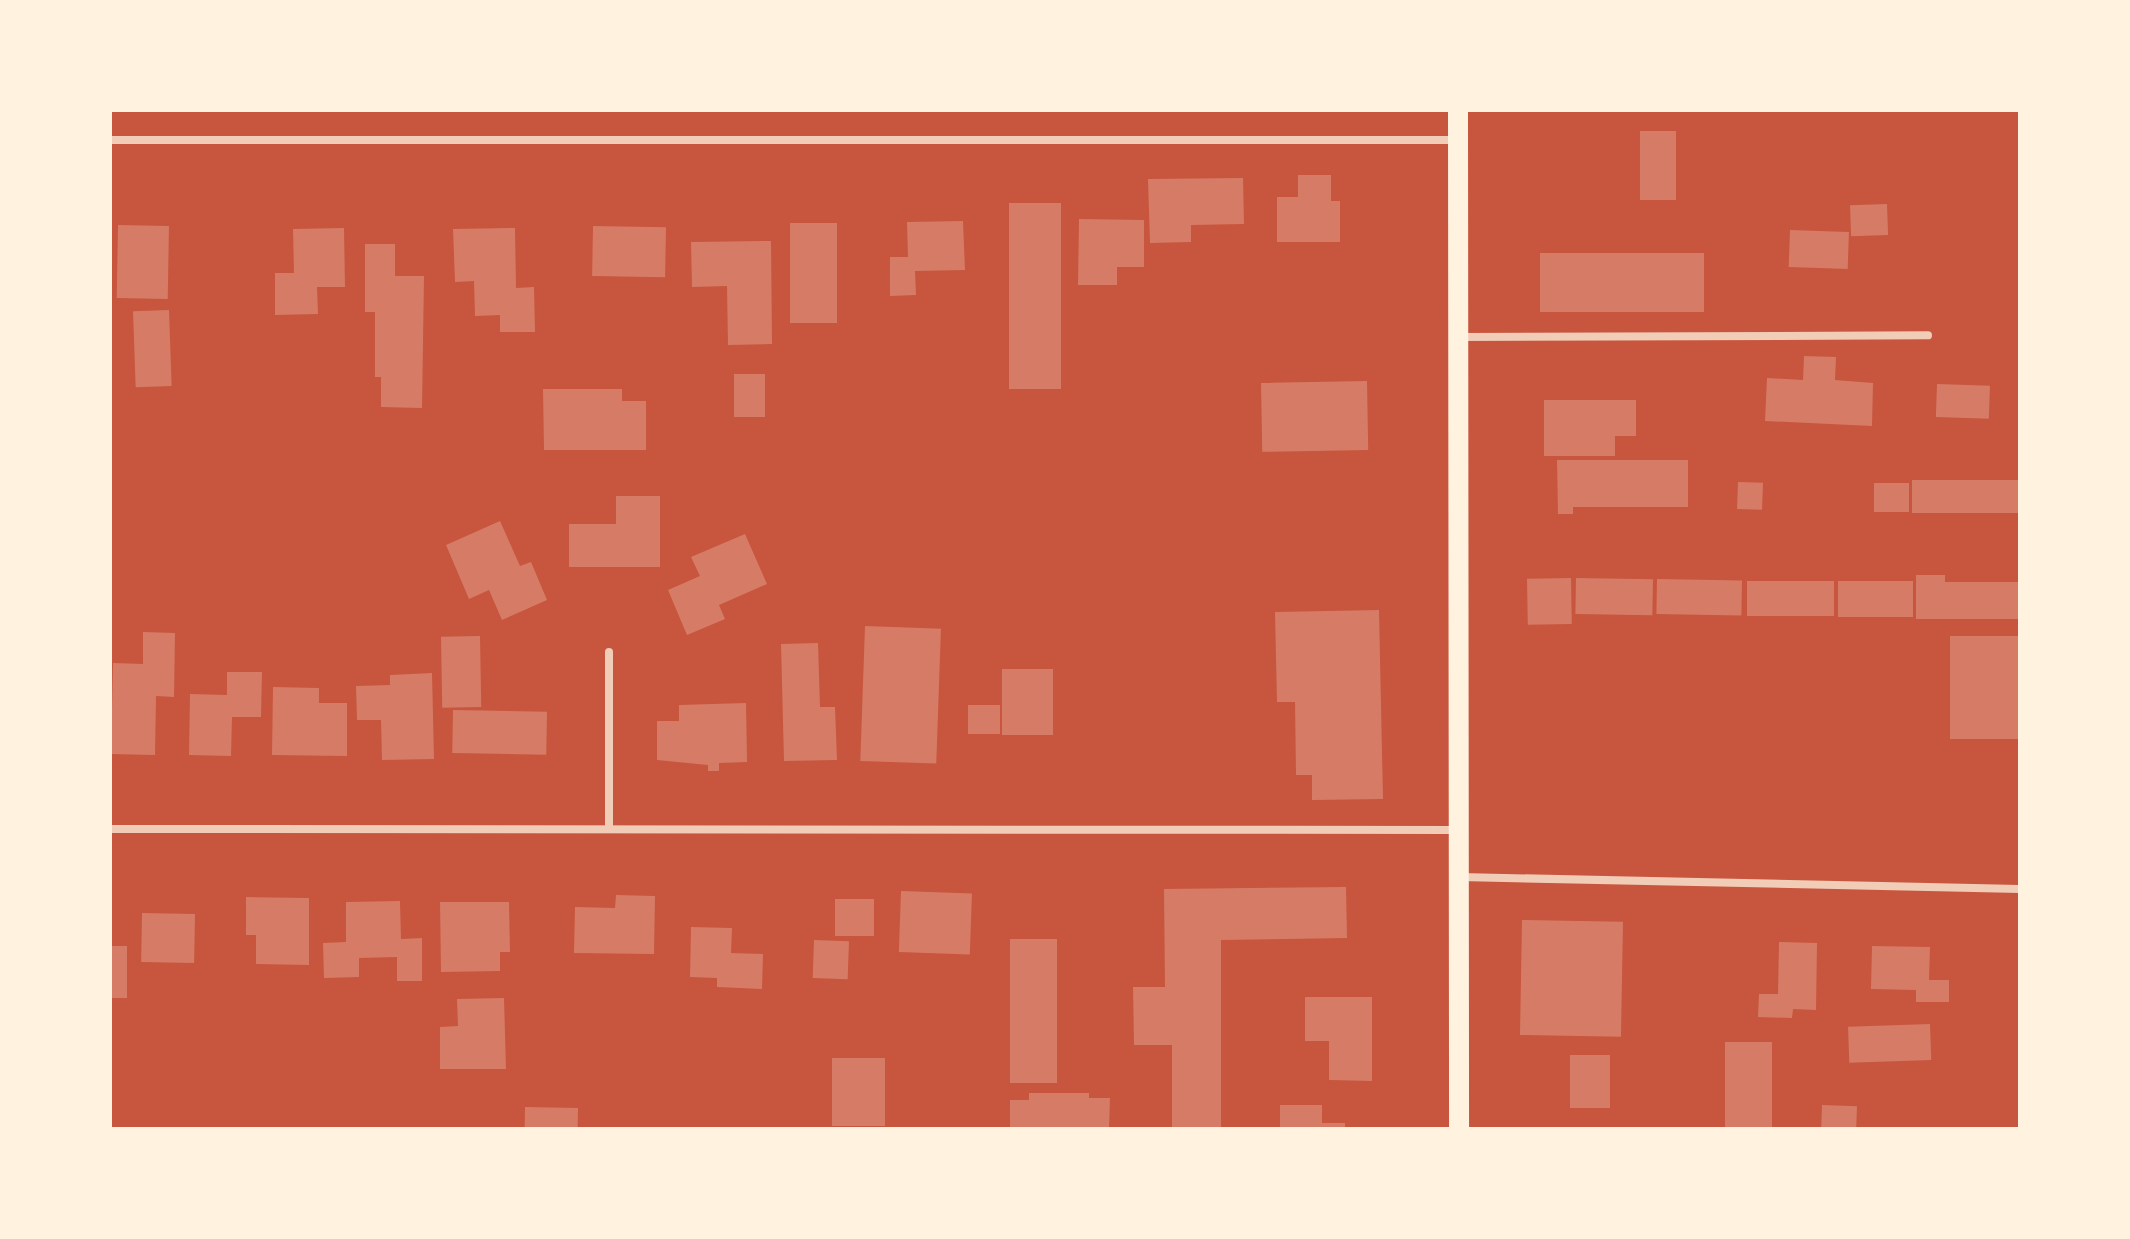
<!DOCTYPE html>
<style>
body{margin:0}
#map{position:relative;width:2130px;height:1239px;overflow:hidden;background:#c8553d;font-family:"Golos Text",sans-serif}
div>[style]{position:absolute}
.building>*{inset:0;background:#d67c66;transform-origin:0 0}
.minor>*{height:8px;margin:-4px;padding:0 4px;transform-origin:4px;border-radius:4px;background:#f1ccb7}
.primary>*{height:20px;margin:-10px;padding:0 10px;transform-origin:10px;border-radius:10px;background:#fff3e0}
span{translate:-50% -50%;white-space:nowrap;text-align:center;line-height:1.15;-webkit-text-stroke:7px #fff3e0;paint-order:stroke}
.frame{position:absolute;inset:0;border:112px solid #fff3e0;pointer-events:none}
</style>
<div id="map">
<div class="building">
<div style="left:1640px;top:131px;width:36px;height:69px"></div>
<div style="clip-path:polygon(1298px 175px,1331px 175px,1331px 201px,1340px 201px,1340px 242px,1277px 242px,1277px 197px,1298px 197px)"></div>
<div style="clip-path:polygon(1243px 178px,1244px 224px,1191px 225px,1191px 242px,1150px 243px,1148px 179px)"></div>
<div style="left:1009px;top:203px;width:52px;height:186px"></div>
<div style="left:1887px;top:204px;width:31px;height:37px;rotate:88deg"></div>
<div style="clip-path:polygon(1079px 219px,1144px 220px,1144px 267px,1117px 267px,1117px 285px,1078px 285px)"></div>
<div style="clip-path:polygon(963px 221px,965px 270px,915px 271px,916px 295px,890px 296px,890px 257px,908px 257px,907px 222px)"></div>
<div style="left:790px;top:223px;width:47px;height:100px"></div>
<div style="left:118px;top:225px;width:51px;height:73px;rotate:1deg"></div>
<div style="left:593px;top:226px;width:73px;height:50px;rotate:1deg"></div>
<div style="clip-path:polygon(344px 228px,345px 287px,317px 287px,318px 314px,275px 315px,275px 273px,294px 273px,293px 229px)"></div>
<div style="clip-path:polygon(515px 228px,516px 288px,534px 287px,535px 332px,500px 332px,500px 315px,475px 316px,474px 281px,455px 282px,453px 229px)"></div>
<div style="left:1790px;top:230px;width:59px;height:37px;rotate:2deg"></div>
<div style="clip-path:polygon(771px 241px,772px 344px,728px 345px,727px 286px,692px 287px,691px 242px)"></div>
<div style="clip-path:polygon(365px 244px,395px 244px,395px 276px,424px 276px,422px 408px,381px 407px,381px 377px,375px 377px,375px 312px,365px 312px)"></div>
<div style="left:1540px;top:253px;width:164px;height:59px"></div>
<div style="left:169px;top:310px;width:76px;height:36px;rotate:88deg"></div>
<div style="clip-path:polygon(1804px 356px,1836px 357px,1835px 380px,1873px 383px,1872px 426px,1765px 421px,1767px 378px,1803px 380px)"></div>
<div style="left:734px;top:374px;width:31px;height:43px"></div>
<div style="left:1367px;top:381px;width:69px;height:106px;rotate:89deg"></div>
<div style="left:1937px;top:384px;width:53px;height:33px;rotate:2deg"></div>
<div style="clip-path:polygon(543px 389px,622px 389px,622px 401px,646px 401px,646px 450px,544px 450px)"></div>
<div style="clip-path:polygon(1544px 400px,1636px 400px,1636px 436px,1615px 436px,1615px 456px,1544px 456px)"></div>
<div style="clip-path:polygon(1557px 460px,1688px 460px,1688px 507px,1573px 507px,1573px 514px,1558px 514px)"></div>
<div style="left:1912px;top:480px;width:108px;height:33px"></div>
<div style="left:1738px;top:482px;width:25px;height:27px;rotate:2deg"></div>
<div style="left:1874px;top:483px;width:35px;height:29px"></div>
<div style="clip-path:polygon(616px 496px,660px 496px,660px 567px,569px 567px,569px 524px,616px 524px)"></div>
<div style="clip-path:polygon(500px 521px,520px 566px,531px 562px,547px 600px,502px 620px,489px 590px,469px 599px,446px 545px)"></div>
<div style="clip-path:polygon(745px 534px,767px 584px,719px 605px,725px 619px,687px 635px,668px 590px,700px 576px,691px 557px)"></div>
<div style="clip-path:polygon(1916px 575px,1945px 575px,1945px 582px,2020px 582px,2020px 619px,1916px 619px)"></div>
<div style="left:1571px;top:578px;width:46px;height:44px;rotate:89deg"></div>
<div style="left:1576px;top:578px;width:77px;height:36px;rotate:1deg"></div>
<div style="left:1657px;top:579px;width:85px;height:35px;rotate:1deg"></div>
<div style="left:1747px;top:581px;width:87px;height:35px"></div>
<div style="left:1913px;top:581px;width:36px;height:75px;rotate:90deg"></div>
<div style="clip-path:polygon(1379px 610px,1383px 799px,1312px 800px,1312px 775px,1296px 775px,1295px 702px,1277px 702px,1275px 612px)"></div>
<div style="left:865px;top:626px;width:76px;height:135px;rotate:2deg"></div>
<div style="clip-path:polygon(143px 632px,175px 633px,174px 697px,156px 696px,155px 755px,111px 754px,113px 663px,143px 664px)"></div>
<div style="left:480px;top:636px;width:71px;height:39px;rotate:89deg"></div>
<div style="left:2020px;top:636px;width:103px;height:70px;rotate:90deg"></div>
<div style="clip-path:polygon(818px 643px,820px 707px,835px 707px,837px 760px,784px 761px,781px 644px)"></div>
<div style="left:1002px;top:669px;width:51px;height:66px"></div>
<div style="clip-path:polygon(227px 672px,262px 672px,261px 717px,232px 717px,231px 756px,189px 755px,190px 694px,227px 695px)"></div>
<div style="clip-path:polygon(432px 673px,434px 759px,382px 760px,381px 720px,357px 720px,356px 686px,390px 685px,390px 675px)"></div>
<div style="clip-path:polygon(273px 687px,319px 688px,319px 703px,347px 703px,347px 756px,272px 755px)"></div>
<div style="clip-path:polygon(746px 703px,747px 762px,719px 763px,719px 771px,708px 771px,708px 765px,657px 760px,657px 721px,679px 721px,679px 705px)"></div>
<div style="left:968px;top:705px;width:32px;height:29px"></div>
<div style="left:453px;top:710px;width:94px;height:43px;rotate:1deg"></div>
<div style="clip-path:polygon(1346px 887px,1347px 938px,1221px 940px,1221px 1129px,1172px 1129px,1172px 1045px,1134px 1045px,1133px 987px,1165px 987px,1164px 889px)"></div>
<div style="left:901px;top:891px;width:71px;height:61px;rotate:2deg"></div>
<div style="clip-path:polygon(616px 895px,655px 896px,654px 954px,574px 953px,575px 907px,615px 908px)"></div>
<div style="clip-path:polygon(246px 897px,309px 898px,309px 965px,256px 964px,256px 935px,246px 935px)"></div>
<div style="left:835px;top:899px;width:39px;height:37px"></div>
<div style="clip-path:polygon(400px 901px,401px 939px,422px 938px,422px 981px,397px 981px,397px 957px,359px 958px,359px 977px,324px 978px,323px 943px,346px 942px,346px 902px)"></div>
<div style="clip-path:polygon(440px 902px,509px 902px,510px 952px,500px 952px,500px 971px,441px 972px)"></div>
<div style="left:142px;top:913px;width:53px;height:49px;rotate:1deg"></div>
<div style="left:1522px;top:920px;width:101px;height:115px;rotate:1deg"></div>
<div style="clip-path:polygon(691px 927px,732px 928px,731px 953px,763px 954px,762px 989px,717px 987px,717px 978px,690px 977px)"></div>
<div style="left:1010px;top:939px;width:47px;height:144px"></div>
<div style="left:814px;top:940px;width:35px;height:38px;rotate:2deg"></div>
<div style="clip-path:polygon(1779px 942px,1817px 943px,1816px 1010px,1793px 1009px,1792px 1018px,1758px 1017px,1759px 994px,1778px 994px)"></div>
<div style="left:110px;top:946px;width:17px;height:52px"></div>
<div style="clip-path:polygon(1872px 946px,1930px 947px,1929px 980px,1949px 980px,1949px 1002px,1916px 1002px,1916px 990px,1871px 989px)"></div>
<div style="clip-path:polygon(1305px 997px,1372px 997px,1372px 1081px,1329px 1080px,1329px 1041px,1305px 1041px)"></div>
<div style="clip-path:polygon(504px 998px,506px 1069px,440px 1069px,440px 1027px,458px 1026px,457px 999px)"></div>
<div style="left:1930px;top:1024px;width:36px;height:82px;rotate:88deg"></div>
<div style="left:1725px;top:1042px;width:47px;height:87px"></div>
<div style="left:1570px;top:1055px;width:40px;height:53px"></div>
<div style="left:832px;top:1058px;width:53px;height:68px"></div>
<div style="clip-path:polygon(1029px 1093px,1089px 1093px,1089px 1098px,1110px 1098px,1109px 1129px,1010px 1129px,1010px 1100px,1029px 1100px)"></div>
<div style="clip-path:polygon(1280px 1105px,1322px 1105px,1322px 1123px,1345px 1123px,1345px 1129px,1280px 1127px)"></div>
<div style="left:1822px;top:1105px;width:35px;height:24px;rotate:2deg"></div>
<div style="left:525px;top:1107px;width:53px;height:22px;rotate:1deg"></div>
</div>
<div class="minor">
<div style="left:110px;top:140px;width:1348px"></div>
<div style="left:1460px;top:337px;width:468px;rotate:-0.2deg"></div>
<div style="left:609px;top:652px;width:177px;rotate:90deg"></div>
<div style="left:110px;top:829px;width:1348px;rotate:0.04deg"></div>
<div style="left:1460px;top:877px;width:560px;rotate:1.23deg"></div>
</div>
<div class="primary">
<div style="left:1458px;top:110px;width:1019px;rotate:89.94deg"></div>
</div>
<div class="frame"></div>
</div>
